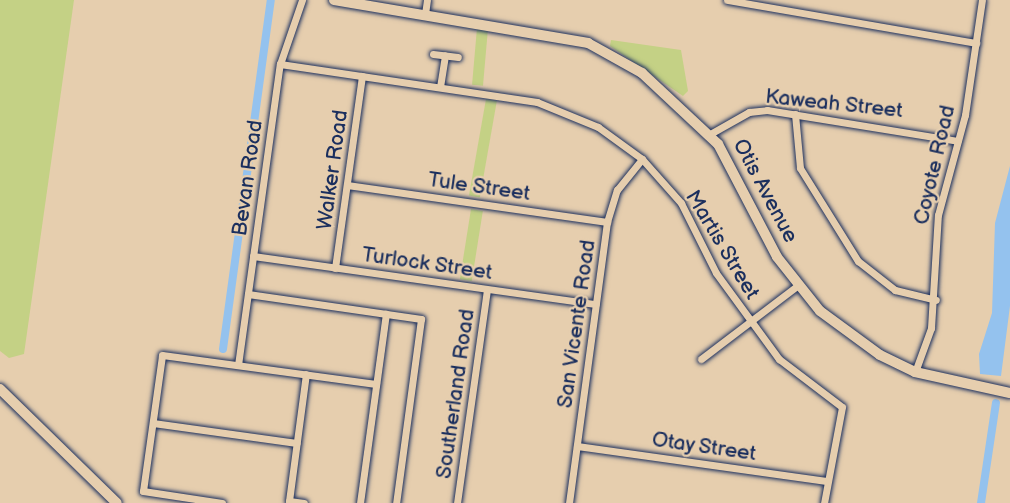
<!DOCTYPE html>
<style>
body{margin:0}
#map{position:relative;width:1010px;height:503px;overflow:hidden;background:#e6ceae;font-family:"Balsamiq Sans",sans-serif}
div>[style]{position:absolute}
.green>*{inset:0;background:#c4d185;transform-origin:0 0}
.water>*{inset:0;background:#94c2ee}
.canal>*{height:8px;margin:-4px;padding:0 4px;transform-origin:4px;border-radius:4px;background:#94c2ee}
.roads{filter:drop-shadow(0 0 2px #1b2f5e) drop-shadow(0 0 2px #1b2f5e)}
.street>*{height:7px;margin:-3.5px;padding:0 3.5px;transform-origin:3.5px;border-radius:3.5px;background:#e6ceae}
.secondary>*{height:10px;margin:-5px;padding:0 5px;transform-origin:5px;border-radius:5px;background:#e6ceae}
span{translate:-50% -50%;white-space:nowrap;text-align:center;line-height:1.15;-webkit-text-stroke:4.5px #e6ceae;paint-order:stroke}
.street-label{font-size:21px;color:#1b2f5e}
</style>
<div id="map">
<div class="green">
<div style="clip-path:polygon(0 0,74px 0,24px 354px,9px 358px,0 351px)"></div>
<div style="left:477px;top:28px;width:11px;height:57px;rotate:5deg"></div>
<div style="clip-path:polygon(611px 40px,681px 50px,688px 91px,683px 96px,610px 46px)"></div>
<div style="left:486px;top:99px;width:11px;height:98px;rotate:10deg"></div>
<div style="left:471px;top:209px;width:12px;height:71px;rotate:9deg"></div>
</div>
<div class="water">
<div style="clip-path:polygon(1010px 166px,1010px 306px,1001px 376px,980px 374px,979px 354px,992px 313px,995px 223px)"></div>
</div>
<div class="canal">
<div style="left:223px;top:349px;width:352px;rotate:-82.2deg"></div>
<div style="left:981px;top:503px;width:101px;rotate:-81.5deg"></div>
</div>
<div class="roads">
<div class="street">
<div style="left:727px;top:0;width:253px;rotate:9.8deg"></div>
<div style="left:425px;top:14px;width:14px;rotate:-82deg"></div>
<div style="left:433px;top:54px;width:25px;rotate:7deg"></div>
<div style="left:280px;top:64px;width:260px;rotate:8.4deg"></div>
<div style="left:537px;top:102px;width:66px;rotate:22.3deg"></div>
<div style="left:598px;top:127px;width:54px;rotate:36deg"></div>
<div style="left:642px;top:159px;width:59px;rotate:48.4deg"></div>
<div style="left:681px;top:203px;width:78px;rotate:63.4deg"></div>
<div style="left:716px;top:273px;width:107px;rotate:53.8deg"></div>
<div style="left:779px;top:359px;width:79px;rotate:37.3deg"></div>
<div style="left:842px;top:407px;width:98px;rotate:100.6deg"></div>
<div style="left:440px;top:87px;width:32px;rotate:-81deg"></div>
<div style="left:795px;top:114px;width:54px;rotate:84.7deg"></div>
<div style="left:800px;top:168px;width:110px;rotate:58.1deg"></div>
<div style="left:858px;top:261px;width:47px;rotate:38.1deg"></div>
<div style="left:895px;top:290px;width:42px;rotate:13.7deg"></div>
<div style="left:710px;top:134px;width:45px;rotate:-29.4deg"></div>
<div style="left:749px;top:112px;width:18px;rotate:-6deg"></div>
<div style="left:767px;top:110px;width:193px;rotate:9.2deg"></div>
<div style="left:347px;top:185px;width:263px;rotate:8.1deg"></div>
<div style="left:253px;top:256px;width:346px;rotate:8deg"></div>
<div style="left:335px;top:268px;width:194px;rotate:-82deg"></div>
<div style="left:248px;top:294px;width:175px;rotate:8.2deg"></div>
<div style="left:421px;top:319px;width:186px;rotate:97.7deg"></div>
<div style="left:701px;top:359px;width:122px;rotate:-37.3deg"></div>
<div style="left:238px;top:365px;width:304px;rotate:-82.1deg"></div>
<div style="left:280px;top:64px;width:68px;rotate:-71deg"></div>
<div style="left:915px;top:372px;width:47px;rotate:-70deg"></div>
<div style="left:931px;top:328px;width:113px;rotate:-86.5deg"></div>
<div style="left:938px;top:215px;width:104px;rotate:-74.9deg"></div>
<div style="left:965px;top:115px;width:116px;rotate:-81.6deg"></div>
<div style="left:153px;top:423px;width:145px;rotate:7.9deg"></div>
<div style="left:577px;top:446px;width:252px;rotate:8deg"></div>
<div style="left:289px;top:501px;width:128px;rotate:-82.4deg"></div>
<div style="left:289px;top:501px;width:15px;rotate:8deg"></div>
<div style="left:222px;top:503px;width:80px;rotate:-171.4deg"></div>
<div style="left:143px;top:491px;width:137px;rotate:-82deg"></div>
<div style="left:162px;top:355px;width:216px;rotate:7.7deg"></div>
<div style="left:360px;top:503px;width:191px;rotate:-82.2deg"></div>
<div style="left:457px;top:503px;width:215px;rotate:-82deg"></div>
<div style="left:569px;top:503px;width:284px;rotate:-82.3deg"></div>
<div style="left:607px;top:222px;width:34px;rotate:-73deg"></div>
<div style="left:617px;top:190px;width:40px;rotate:-51deg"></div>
</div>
<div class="secondary">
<div style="left:334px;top:0;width:258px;rotate:9.6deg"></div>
<div style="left:588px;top:43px;width:62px;rotate:29.1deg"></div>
<div style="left:642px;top:73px;width:104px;rotate:43.1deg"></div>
<div style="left:718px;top:144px;width:127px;rotate:62.4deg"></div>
<div style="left:777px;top:257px;width:69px;rotate:51.5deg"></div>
<div style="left:820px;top:311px;width:74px;rotate:36.3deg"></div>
<div style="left:880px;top:355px;width:39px;rotate:26deg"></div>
<div style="left:915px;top:372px;width:97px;rotate:12.5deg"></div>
<div style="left:0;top:389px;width:163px;rotate:44.3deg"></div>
</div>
</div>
<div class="street-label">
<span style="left:834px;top:104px;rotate:6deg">Kaweah Street</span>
<span style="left:935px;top:165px;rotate:-77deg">Coyote Road</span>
<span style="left:333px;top:170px;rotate:-82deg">Walker Road</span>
<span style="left:248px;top:178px;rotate:-82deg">Bevan Road</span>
<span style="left:479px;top:187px;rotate:8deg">Tule Street</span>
<span style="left:765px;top:191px;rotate:62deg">Otis Avenue</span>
<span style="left:722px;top:245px;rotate:59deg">Martis Street</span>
<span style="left:427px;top:264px;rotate:8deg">Turlock Street</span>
<span style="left:577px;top:324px;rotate:-82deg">San Vicente Road</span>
<span style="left:456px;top:394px;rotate:-82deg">Southerland Road</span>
<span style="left:704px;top:447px;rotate:8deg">Otay Street</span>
</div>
</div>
